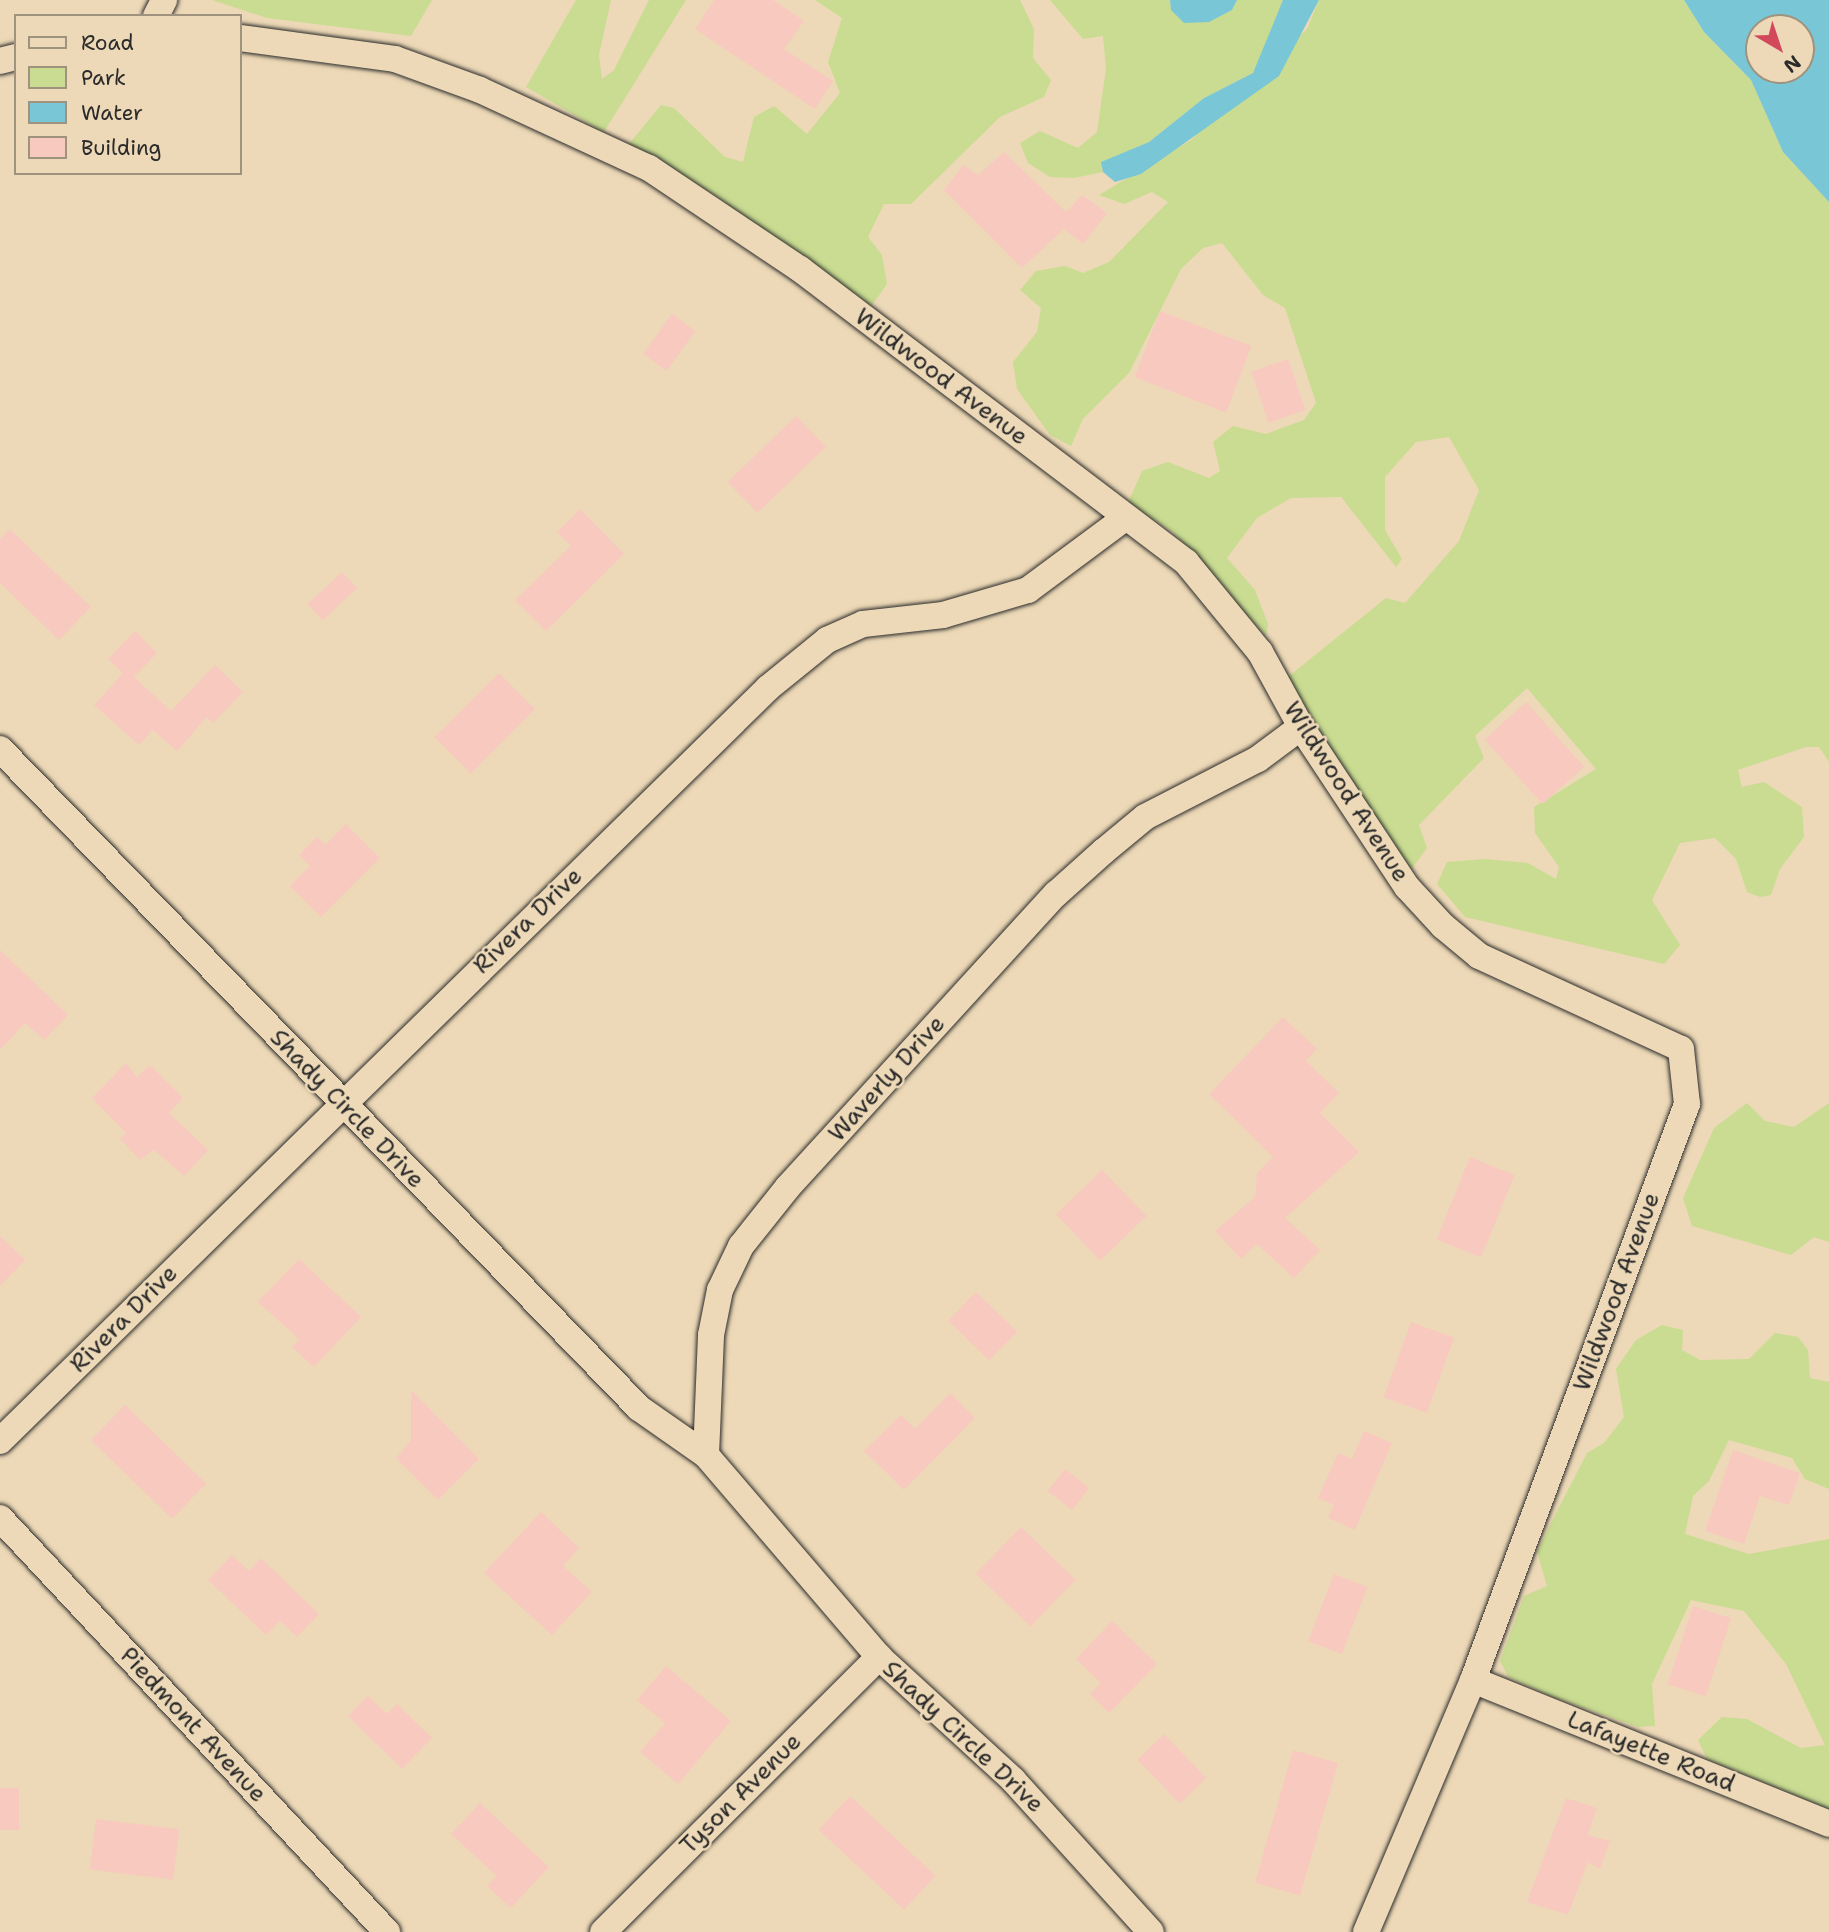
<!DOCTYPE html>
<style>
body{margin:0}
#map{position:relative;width:1829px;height:1932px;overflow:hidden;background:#edd9b7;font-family:"Shantell Sans",sans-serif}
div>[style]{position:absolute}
.green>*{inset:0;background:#c9dc91}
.water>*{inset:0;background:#79c7d6}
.building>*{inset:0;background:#f8c9bf;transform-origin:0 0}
.roads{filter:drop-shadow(0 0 2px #2b2b2b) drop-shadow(0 0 2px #2b2b2b)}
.minor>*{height:26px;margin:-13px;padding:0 13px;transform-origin:13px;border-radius:13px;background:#edd9b7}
span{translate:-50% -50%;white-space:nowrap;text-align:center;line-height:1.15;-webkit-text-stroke:5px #edd9b7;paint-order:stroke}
.street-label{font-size:24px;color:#2b2b2b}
.legend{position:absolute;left:14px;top:14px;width:228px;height:161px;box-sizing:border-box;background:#edd9b7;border:2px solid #9f937f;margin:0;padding:9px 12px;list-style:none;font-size:21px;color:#2b2b2b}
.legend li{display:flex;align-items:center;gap:14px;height:35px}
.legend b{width:35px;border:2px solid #9f937f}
.north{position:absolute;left:1745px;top:14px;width:70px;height:70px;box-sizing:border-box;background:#edd9b7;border:2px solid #9f937f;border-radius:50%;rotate:141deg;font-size:19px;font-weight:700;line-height:28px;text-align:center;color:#2b2b2b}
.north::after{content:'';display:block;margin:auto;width:24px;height:32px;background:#d1495b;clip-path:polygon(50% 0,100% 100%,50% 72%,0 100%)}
</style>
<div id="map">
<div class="green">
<div style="clip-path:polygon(212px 0,432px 0,411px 36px,267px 18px)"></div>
<div style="clip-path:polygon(576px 0,611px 0,599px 55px,602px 79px,614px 70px,649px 0,686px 0,604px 132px,526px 87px)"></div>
<div style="clip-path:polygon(815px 0,1020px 0,1034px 29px,1033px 58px,1051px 80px,1044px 97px,1000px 117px,911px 204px,884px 204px,868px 237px,882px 255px,887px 284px,870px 308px,716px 196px,629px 144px,661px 105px,674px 108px,725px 157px,743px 162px,754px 117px,774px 106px,807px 134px,840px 93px,828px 62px,842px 18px)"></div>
<div style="clip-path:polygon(1050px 0,1170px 0,1171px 10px,1232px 10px,1237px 0,1283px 0,1283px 12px,1253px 73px,1204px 98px,1149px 142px,1102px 162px,1103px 172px,1074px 178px,1050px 177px,1028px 163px,1020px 143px,1040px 131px,1078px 148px,1097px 132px,1106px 69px,1103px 36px,1083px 39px)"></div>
<div style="clip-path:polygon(1319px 0,1684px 0,1704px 32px,1751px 80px,1783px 152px,1829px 202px,1829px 762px,1819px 747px,1806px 747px,1738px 770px,1742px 787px,1764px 782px,1802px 807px,1804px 837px,1780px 869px,1771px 895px,1760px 897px,1747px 892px,1736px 859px,1715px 838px,1680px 843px,1652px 900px,1680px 945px,1664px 964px,1465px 917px,1437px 884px,1447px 862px,1485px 859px,1528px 863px,1556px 879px,1559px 867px,1535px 833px,1534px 807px,1596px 769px,1527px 688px,1475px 736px,1484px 758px,1419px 825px,1427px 848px,1410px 871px,1311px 728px,1289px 676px,1386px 598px,1405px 603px,1459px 541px,1479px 490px,1449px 437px,1416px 442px,1385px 477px,1385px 530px,1402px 559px,1396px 567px,1341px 497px,1291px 498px,1257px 518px,1227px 558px,1255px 590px,1268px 624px,1266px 636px,1173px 532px,1128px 503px,1142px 471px,1168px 462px,1209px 478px,1220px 471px,1213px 442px,1233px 426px,1266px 434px,1304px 420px,1316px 403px,1285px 308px,1263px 295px,1222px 243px,1203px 248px,1181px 269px,1129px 373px,1083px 419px,1071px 446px,1050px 435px,1017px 389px,1013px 362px,1037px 332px,1041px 308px,1020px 290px,1036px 271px,1065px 266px,1083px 273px,1109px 262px,1168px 202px,1152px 192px,1124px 204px,1099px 195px,1191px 140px,1307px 29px)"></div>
<div style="clip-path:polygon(1747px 1103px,1765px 1121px,1794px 1127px,1829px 1103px,1829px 1242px,1814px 1237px,1791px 1255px,1692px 1226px,1683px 1198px,1714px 1128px)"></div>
<div style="clip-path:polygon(1662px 1325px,1683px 1330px,1682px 1350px,1700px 1360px,1749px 1359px,1775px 1333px,1798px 1337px,1808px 1350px,1810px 1378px,1829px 1382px,1829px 1489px,1805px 1479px,1792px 1458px,1729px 1440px,1709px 1481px,1693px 1496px,1685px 1534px,1749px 1554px,1829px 1539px,1829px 1809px,1707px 1759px,1698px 1740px,1722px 1717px,1747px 1719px,1801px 1748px,1825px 1745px,1786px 1664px,1744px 1611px,1691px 1600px,1652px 1684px,1655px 1726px,1638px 1727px,1553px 1697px,1508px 1677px,1500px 1661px,1524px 1596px,1547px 1586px,1537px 1552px,1554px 1517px,1587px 1453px,1604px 1443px,1624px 1417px,1616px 1369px,1636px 1340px)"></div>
</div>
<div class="water">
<div style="clip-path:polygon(1170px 0,1237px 0,1232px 10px,1209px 22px,1184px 23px,1171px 10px)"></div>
<div style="clip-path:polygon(1283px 0,1319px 0,1279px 76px,1141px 174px,1115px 182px,1103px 172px,1101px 162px,1149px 142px,1204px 98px,1253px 73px)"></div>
<div style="clip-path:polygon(evenodd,1684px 0,1829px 0,1829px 202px,1783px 152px,1751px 80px,1704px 32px,1684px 0,1801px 28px,1801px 70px,1759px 70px,1759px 28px,1801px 28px)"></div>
</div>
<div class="building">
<div style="clip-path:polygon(714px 0,773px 0,804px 21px,784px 49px,833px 81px,815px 109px,695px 29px)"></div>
<div style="clip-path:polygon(1004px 152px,1066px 212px,1082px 195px,1107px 213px,1083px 244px,1064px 229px,1022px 268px,944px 190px,963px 165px,978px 175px)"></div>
<div style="left:1160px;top:311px;width:98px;height:71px;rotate:21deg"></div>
<div style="left:672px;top:314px;width:29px;height:49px;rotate:36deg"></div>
<div style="left:1288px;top:359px;width:54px;height:39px;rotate:71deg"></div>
<div style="left:796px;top:416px;width:43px;height:95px;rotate:46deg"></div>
<div style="clip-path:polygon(580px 509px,624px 554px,546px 631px,515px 600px,571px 546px,557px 532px)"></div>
<div style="clip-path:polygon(10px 529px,91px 607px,59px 640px,0 583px,0 539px)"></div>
<div style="left:342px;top:572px;width:22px;height:47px;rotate:47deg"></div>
<div style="clip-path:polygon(135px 631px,157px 653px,134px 677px,171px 711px,215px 665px,243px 692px,213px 723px,207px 717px,177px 751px,153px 730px,139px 745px,94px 705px,123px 673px,108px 659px)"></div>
<div style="left:499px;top:673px;width:51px;height:91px;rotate:45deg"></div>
<div style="left:1526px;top:702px;width:87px;height:56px;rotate:48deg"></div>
<div style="clip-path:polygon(346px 824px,380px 858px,321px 917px,290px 886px,310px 866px,299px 855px,317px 837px,325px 845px)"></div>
<div style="clip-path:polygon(0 950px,68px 1015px,44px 1040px,25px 1023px,0 1050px)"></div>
<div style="clip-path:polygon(1283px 1017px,1317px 1049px,1306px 1061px,1339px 1093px,1320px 1113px,1359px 1152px,1285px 1218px,1320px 1250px,1294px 1278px,1257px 1244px,1241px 1259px,1215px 1231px,1255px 1197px,1257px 1173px,1273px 1157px,1209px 1094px)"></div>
<div style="clip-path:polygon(126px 1063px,137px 1077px,150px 1065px,183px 1098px,169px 1113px,208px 1150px,184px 1176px,154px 1150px,140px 1160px,120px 1139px,126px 1133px,92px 1098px)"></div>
<div style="left:1470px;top:1157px;width:48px;height:89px;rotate:22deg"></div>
<div style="left:1102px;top:1170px;width:64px;height:64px;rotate:46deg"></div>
<div style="clip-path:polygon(0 1236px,25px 1260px,0 1286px)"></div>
<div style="clip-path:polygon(299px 1259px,361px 1317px,314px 1367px,292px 1347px,299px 1339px,258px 1302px)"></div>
<div style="left:976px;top:1292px;width:57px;height:40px;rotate:44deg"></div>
<div style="left:1411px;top:1322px;width:46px;height:80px;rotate:20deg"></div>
<div style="clip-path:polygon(411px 1390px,479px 1459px,438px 1500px,396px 1458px,411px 1440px)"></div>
<div style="clip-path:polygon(950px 1393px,975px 1418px,904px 1490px,864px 1451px,901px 1415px,915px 1429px)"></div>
<div style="left:125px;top:1405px;width:113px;height:49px;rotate:44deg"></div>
<div style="clip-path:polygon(1364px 1431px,1392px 1443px,1355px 1530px,1328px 1518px,1334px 1505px,1318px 1498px,1338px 1453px,1352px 1459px)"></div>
<div style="clip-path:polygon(1733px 1450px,1800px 1473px,1789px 1505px,1760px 1496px,1744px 1544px,1705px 1531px)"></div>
<div style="left:1065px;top:1469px;width:31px;height:28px;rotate:38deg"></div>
<div style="clip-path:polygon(541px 1512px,579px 1548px,563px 1566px,592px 1592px,552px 1635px,484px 1573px)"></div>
<div style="left:1021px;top:1527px;width:76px;height:65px;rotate:44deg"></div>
<div style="clip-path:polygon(232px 1555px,249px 1571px,261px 1558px,319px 1614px,297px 1637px,280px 1621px,266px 1635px,208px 1580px)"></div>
<div style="left:1334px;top:1574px;width:36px;height:72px;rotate:21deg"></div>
<div style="left:1693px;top:1606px;width:40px;height:82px;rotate:18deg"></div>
<div style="clip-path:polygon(1112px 1621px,1157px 1664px,1109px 1713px,1090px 1694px,1101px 1683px,1076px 1659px)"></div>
<div style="clip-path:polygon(666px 1666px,731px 1721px,678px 1784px,640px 1752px,665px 1723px,637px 1700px)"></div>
<div style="clip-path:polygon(368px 1696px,387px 1714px,397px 1704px,432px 1738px,402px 1769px,348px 1716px)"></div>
<div style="left:1164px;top:1734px;width:61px;height:37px;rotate:46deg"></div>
<div style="left:1293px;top:1750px;width:47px;height:138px;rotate:16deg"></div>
<div style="left:0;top:1788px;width:19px;height:42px"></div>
<div style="left:850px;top:1796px;width:117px;height:46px;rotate:43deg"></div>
<div style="clip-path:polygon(1566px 1798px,1597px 1808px,1588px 1835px,1610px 1841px,1600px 1869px,1588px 1862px,1568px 1915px,1527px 1902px)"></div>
<div style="clip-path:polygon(480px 1803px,549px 1867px,511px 1908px,487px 1886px,497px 1876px,451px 1834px)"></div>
<div style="left:96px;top:1819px;width:84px;height:51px;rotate:7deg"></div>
</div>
<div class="roads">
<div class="minor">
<div style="left:156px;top:16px;width:18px;rotate:-63deg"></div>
<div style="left:240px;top:38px;width:156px;rotate:7.7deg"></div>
<div style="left:395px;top:59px;width:90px;rotate:20deg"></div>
<div style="left:480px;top:90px;width:186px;rotate:24.8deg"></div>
<div style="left:649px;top:168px;width:182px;rotate:33.8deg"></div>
<div style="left:800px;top:269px;width:485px;rotate:37.2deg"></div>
<div style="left:1186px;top:562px;width:117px;rotate:50.6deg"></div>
<div style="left:1260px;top:652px;width:85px;rotate:61.3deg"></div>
<div style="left:1301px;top:727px;width:192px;rotate:56.5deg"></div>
<div style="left:1407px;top:887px;width:53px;rotate:47.3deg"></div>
<div style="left:1443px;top:926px;width:47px;rotate:39.8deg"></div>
<div style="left:1479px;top:956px;width:222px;rotate:24.7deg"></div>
<div style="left:1681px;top:1049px;width:55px;rotate:83.8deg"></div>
<div style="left:1687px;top:1104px;width:614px;rotate:110.38deg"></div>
<div style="left:1473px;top:1680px;width:274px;rotate:113deg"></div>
<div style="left:0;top:61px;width:16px;rotate:-14deg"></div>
<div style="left:0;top:749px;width:918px;rotate:45.88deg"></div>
<div style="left:639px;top:1408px;width:82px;rotate:35deg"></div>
<div style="left:706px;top:1455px;width:266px;rotate:49.4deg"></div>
<div style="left:879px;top:1657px;width:182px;rotate:42.5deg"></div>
<div style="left:1013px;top:1780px;width:205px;rotate:47.8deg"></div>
<div style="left:0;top:1441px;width:1076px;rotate:-44.43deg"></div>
<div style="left:768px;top:688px;width:76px;rotate:-39.1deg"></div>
<div style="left:827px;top:640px;width:39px;rotate:-24deg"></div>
<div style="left:863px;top:624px;width:81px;rotate:-6.4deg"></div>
<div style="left:943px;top:615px;width:89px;rotate:-16.4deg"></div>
<div style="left:1028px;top:590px;width:121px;rotate:-36.6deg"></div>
<div style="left:706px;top:1455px;width:120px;rotate:-87.6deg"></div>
<div style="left:711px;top:1335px;width:46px;rotate:-78.7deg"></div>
<div style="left:720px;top:1290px;width:49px;rotate:-64.5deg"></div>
<div style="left:741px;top:1246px;width:75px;rotate:-51.5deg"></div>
<div style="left:788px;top:1187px;width:397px;rotate:-47.6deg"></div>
<div style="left:1056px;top:894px;width:64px;rotate:-41.9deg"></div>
<div style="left:1104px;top:851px;width:53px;rotate:-39.7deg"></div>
<div style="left:1145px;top:817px;width:127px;rotate:-27.2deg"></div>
<div style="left:1258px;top:759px;width:54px;rotate:-36.7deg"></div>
<div style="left:0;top:1518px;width:567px;rotate:46.93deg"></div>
<div style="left:1473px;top:1680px;width:384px;rotate:22deg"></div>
<div style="left:603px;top:1932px;width:390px;rotate:-44.9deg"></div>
</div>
</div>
<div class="street-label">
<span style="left:941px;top:377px;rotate:37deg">Wildwood Avenue</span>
<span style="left:1346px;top:792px;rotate:57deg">Wildwood Avenue</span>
<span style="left:528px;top:921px;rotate:-44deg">Rivera Drive</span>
<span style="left:887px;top:1079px;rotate:-48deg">Waverly Drive</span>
<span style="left:347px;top:1109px;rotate:46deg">Shady Circle Drive</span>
<span style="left:1617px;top:1292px;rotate:-70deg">Wildwood Avenue</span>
<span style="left:124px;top:1319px;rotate:-45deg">Rivera Drive</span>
<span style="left:193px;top:1725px;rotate:47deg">Piedmont Avenue</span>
<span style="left:963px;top:1737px;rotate:43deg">Shady Circle Drive</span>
<span style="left:1651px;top:1752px;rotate:22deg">Lafayette Road</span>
<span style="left:741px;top:1794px;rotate:-45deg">Tyson Avenue</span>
</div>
<ul class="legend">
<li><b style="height:9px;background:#edd9b7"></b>Road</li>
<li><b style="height:19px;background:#c9dc91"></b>Park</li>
<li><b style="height:19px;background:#79c7d6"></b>Water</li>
<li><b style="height:19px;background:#f8c9bf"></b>Building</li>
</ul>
<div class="north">N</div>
</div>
